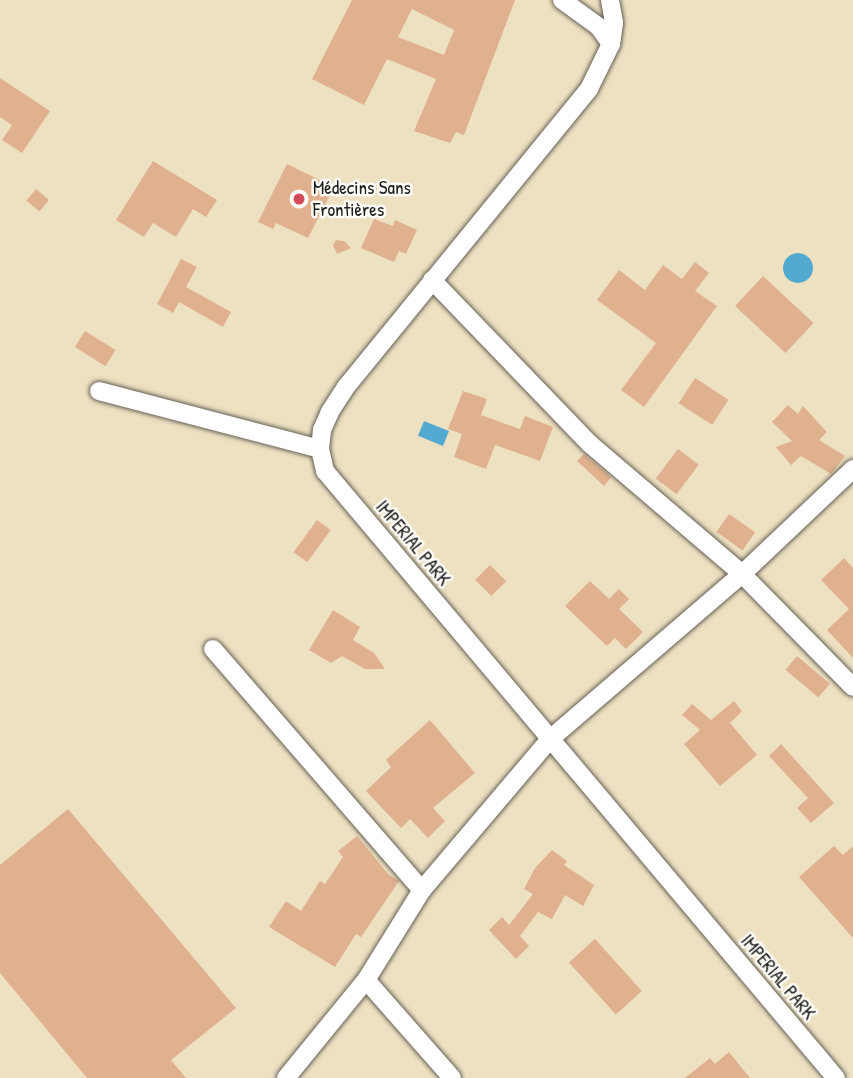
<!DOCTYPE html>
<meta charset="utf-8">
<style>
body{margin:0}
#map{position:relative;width:853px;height:1078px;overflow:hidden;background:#eee1c2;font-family:"Patrick Hand",sans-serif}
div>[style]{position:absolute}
.water>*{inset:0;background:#53aad0;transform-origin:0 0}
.round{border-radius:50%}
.building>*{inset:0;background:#e0b18e;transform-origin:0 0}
.roads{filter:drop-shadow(0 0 2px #666156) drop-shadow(0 0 2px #666156)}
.minor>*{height:18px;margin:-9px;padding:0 9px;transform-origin:9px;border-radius:9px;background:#fff}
.dots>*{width:19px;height:19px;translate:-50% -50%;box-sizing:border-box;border:4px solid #fdfcf7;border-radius:50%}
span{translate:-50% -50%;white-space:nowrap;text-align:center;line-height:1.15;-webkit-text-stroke:5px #fdfcf7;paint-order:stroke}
.poi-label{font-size:19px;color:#1c1c1c}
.left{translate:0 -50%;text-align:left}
.street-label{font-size:19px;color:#1c1c1c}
</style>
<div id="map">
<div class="water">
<div class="round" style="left:783px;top:253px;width:30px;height:30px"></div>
<div style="left:424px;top:421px;width:27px;height:16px;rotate:22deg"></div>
</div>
<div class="building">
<div style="clip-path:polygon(evenodd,352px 0,515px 0,464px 135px,456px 132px,450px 143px,414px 131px,436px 79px,387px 59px,364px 105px,312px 79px,352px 0,412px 9px,454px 30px,444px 55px,398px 37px,412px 9px)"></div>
<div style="clip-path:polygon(0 78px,50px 111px,22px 153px,2px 140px,12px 125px,0 117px)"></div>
<div style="clip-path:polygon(153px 161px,217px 200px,206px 217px,193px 209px,176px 237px,153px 223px,144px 237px,116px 220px)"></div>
<div style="clip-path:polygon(287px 164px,334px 187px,308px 238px,276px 223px,273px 229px,258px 222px)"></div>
<div style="left:36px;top:189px;width:17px;height:15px;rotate:40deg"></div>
<div style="clip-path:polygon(374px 219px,393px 226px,395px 220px,417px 230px,406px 254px,399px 251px,394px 262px,361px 248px)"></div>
<div style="clip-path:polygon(336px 240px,344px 241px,351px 248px,337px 254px,333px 245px)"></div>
<div style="clip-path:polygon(181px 259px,197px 267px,186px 287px,231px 312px,223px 327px,179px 302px,173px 313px,157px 304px)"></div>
<div style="clip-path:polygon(695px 262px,709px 273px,695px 291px,717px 306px,644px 407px,621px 390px,656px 343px,597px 300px,619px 270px,645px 290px,663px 265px,682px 279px)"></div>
<div style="left:763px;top:276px;width:69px;height:41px;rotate:43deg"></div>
<div style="left:85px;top:331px;width:36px;height:19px;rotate:32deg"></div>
<div style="left:695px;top:378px;width:40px;height:30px;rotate:33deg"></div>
<div style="clip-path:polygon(463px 391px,487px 399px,481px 415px,520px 429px,525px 416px,553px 427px,540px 461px,495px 445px,486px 469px,454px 457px,462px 434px,448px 429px)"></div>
<div style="clip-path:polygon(788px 405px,798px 414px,803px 406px,827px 432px,819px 440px,845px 456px,831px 474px,801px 456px,791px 465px,776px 447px,792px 441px,772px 422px)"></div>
<div style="left:678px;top:449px;width:26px;height:37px;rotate:37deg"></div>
<div style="clip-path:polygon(584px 454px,611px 477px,604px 486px,577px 461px)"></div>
<div style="left:729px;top:514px;width:32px;height:22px;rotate:35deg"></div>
<div style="left:317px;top:520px;width:17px;height:40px;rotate:36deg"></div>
<div style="clip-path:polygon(844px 558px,853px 568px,853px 658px,827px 630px,849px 609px,821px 580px)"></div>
<div style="left:490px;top:565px;width:23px;height:21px;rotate:45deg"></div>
<div style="clip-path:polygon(590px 581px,609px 599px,619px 589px,629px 599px,619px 609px,643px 632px,626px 649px,615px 638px,607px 646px,565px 606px)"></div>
<div style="clip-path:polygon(333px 610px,360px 627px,353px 640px,374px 653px,385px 669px,365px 669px,342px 656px,331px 663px,309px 650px)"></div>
<div style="left:797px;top:656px;width:43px;height:18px;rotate:40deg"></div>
<div style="clip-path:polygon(734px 701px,742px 711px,730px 723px,757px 755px,720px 786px,684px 744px,700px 730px,682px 715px,692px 704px,711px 720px)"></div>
<div style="clip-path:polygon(430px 720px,475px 773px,433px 808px,445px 821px,428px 838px,410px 819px,401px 828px,366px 791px,391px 767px,386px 760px)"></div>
<div style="clip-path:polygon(781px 744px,834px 803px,811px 823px,797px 808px,808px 798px,769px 756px)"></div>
<div style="clip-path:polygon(68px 809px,236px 1008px,171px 1060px,186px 1078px,87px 1078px,0 973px,0 865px)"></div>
<div style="clip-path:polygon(357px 836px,388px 874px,399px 881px,361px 937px,356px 934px,335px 967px,269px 927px,286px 901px,301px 911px,320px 881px,325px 884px,343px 857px,338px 851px)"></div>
<div style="clip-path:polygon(834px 846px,843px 855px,853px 846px,853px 938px,799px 877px)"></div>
<div style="clip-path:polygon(552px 850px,567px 861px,564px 865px,594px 885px,583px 906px,565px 895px,552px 919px,538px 912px,520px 936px,529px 946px,516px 959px,489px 930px,502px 917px,509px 925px,533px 894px,524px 889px,535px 868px)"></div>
<div style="left:595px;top:939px;width:70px;height:35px;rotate:48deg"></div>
<div style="clip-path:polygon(729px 1052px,750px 1078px,685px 1078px,710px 1058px,715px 1064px)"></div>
</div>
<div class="roads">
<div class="minor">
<div style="left:562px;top:0;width:46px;rotate:36.1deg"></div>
<div style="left:599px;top:27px;width:21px;rotate:55deg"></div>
<div style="left:610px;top:0;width:23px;rotate:80deg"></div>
<div style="left:614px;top:23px;width:21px;rotate:98deg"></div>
<div style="left:611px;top:44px;width:50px;rotate:116.1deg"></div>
<div style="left:589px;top:89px;width:385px;rotate:129.2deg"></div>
<div style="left:346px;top:387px;width:30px;rotate:123deg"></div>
<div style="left:330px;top:412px;width:20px;rotate:114deg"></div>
<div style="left:322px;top:430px;width:19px;rotate:96deg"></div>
<div style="left:320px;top:449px;width:23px;rotate:77deg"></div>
<div style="left:325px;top:471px;width:793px;rotate:49.91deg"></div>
<div style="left:432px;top:280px;width:228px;rotate:46.1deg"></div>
<div style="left:590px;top:444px;width:200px;rotate:40.5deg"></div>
<div style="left:742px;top:574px;width:158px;rotate:45.5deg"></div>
<div style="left:99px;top:391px;width:228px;rotate:14.7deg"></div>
<div style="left:213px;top:649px;width:319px;rotate:49.1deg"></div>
<div style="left:366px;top:980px;width:130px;rotate:48.7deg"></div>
<div style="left:286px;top:1078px;width:127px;rotate:-50.8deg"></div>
<div style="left:366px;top:980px;width:106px;rotate:-58.1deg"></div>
<div style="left:422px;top:890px;width:197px;rotate:-49.7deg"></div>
<div style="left:549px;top:740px;width:255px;rotate:-40.7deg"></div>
<div style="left:742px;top:574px;width:153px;rotate:-43.4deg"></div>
</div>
</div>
<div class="dots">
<div style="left:299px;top:199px;background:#d1495b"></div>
</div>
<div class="poi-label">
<span class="left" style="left:313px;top:199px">Médecins Sans<br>Frontières</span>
</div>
<div class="street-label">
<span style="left:413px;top:543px;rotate:50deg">IMPERIAL PARK</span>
<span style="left:778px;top:977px;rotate:50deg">IMPERIAL PARK</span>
</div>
</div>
